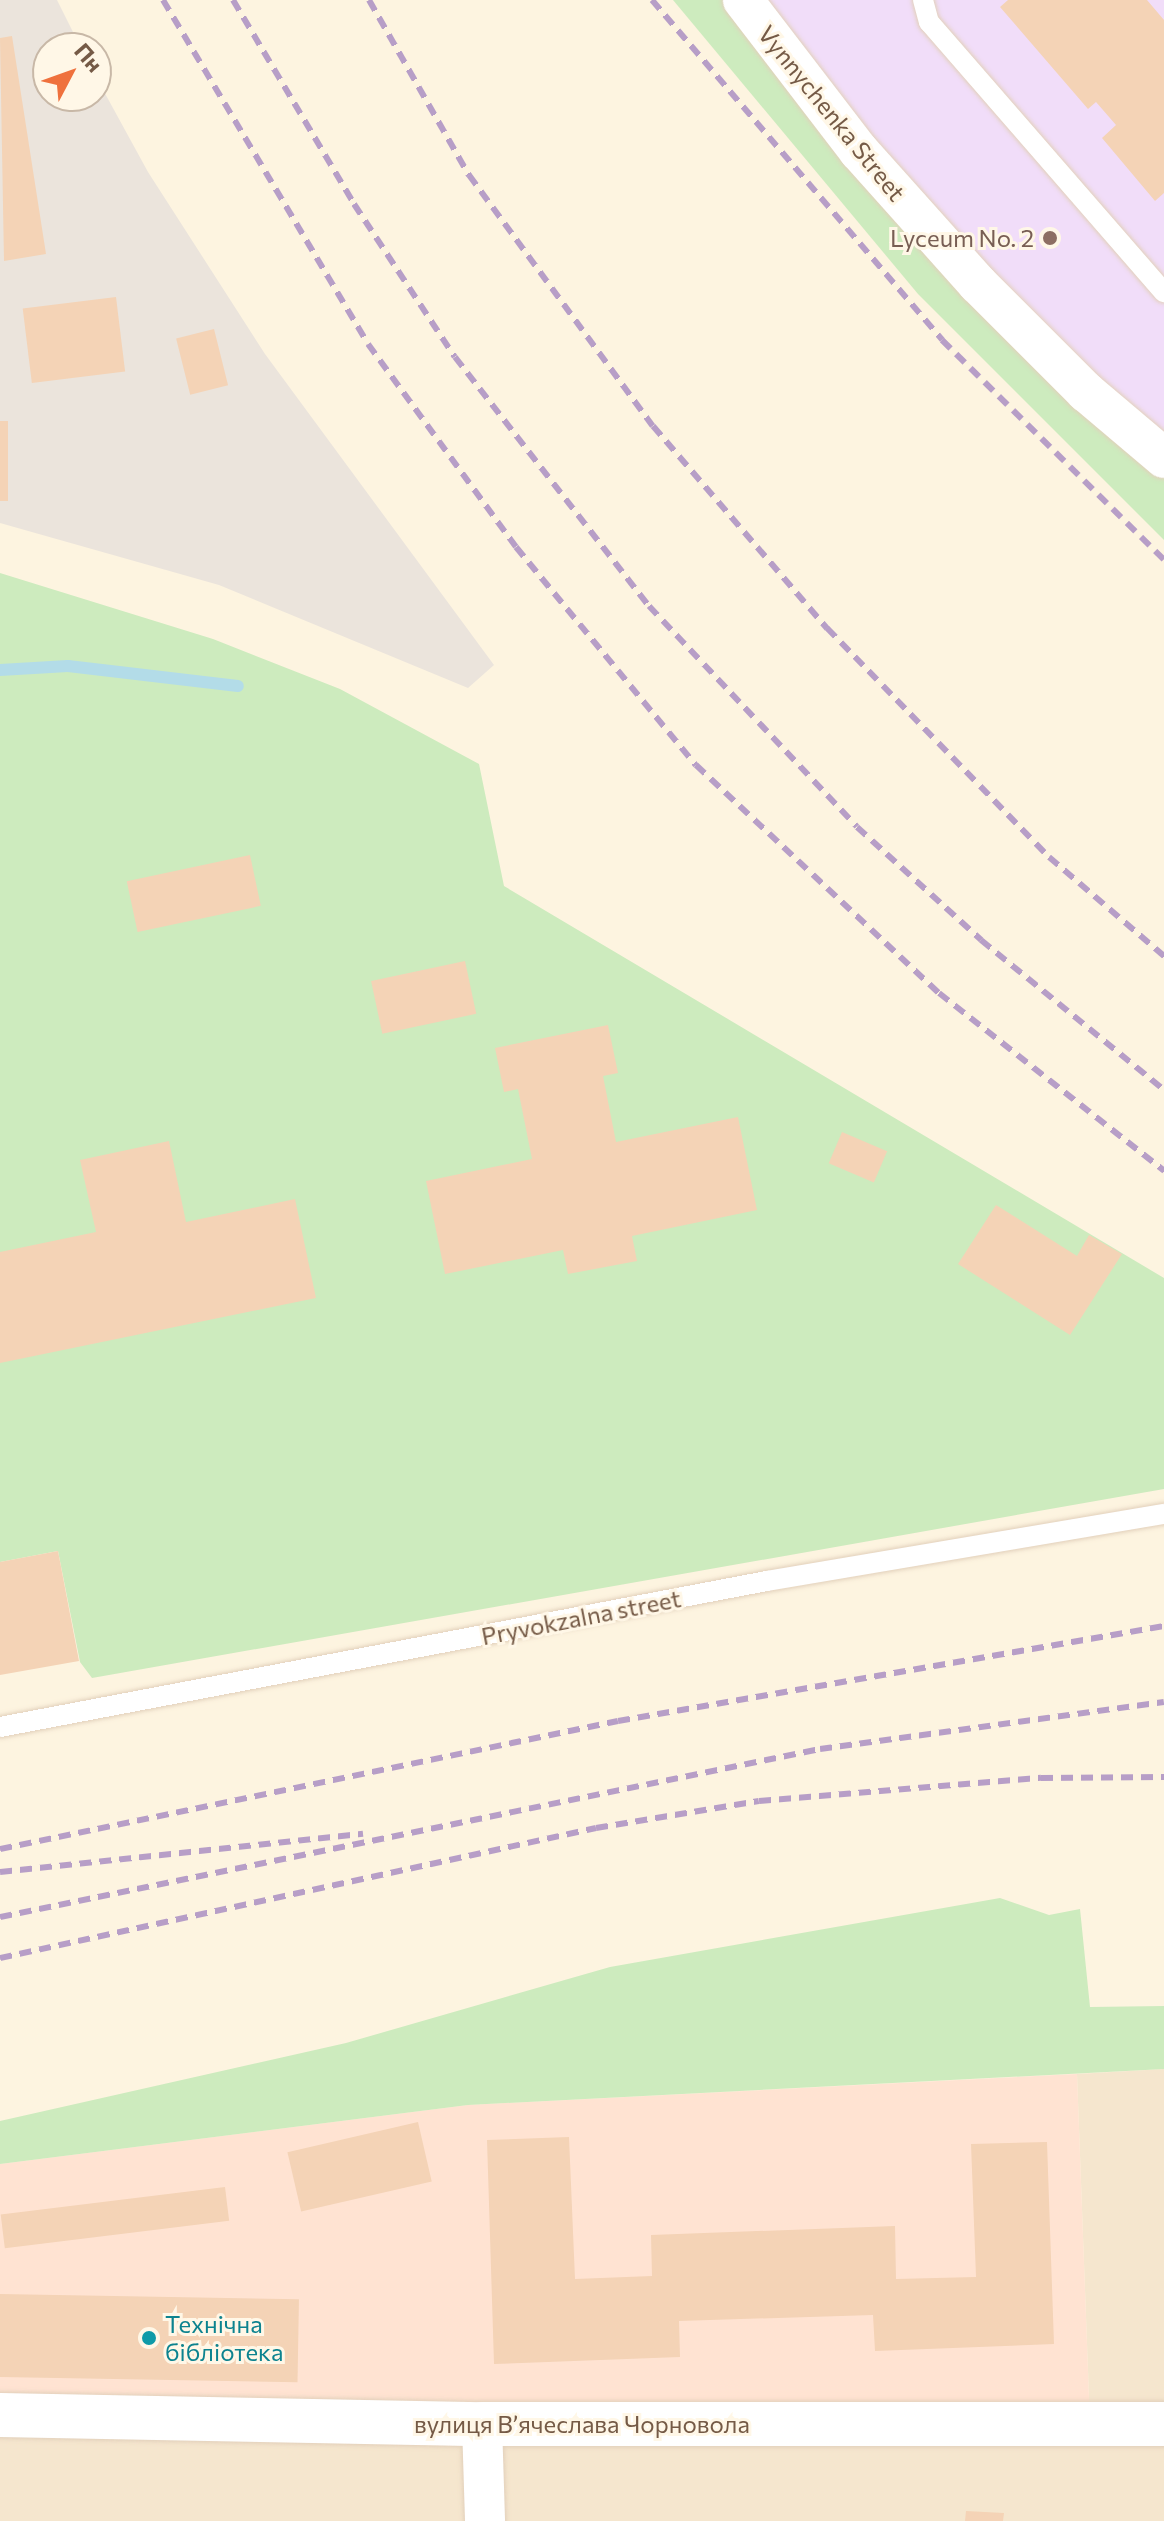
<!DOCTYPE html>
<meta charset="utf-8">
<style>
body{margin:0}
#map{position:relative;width:1164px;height:2521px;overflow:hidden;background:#fdf4e0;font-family:Commissioner,sans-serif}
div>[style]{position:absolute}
.residential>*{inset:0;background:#f5e6ce}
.commercial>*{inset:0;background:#ffe3d2}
.industrial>*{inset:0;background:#ebe4dc}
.education>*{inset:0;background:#f1ddf9}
.green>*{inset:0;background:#cdebbe}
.stream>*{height:12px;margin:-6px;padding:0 6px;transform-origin:6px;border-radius:6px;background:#b3dce8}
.building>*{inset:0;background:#f4d3b6;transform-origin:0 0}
.roads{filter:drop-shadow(0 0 2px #e2d0bb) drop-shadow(0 0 2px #e2d0bb)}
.lane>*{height:20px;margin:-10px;padding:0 10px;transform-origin:10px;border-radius:10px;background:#fff}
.street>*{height:40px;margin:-20px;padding:0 20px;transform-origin:20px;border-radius:20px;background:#fff}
.secondary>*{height:44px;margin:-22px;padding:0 22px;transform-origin:22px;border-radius:22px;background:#fff}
.rail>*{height:6px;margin-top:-3px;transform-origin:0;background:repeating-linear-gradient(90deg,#b79ec7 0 12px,transparent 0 20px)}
.dots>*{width:22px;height:22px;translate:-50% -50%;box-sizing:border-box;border:4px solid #fff7e7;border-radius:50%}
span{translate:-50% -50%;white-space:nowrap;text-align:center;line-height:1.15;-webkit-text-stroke:6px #fff7e7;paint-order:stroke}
.street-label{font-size:24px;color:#755a46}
.education-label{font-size:24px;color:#785e54}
.right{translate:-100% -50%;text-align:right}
.culture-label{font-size:24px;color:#0d838f}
.left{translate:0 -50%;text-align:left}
.north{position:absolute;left:32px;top:32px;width:80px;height:80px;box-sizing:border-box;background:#fff7e7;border:2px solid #c8b8a7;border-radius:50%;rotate:49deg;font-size:22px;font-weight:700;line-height:32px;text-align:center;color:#755a46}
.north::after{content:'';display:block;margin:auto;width:28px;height:36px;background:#ef713d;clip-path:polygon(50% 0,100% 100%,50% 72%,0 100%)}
</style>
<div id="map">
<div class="residential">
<div style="clip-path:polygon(1164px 2069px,1164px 2521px,0 2521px,0 2415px,1090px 2424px,1077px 2074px)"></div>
</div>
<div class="commercial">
<div style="clip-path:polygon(1077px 2074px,1090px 2425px,0 2415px,0 2164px,468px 2105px)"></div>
</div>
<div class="industrial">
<div style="clip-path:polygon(0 0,57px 0,81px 48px,48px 48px,48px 96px,96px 96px,96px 77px,148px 172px,265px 354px,494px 665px,468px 688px,219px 585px,0 523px)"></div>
</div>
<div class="education">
<div style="clip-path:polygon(743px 0,1164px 0,1164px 458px)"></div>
</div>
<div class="green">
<div style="clip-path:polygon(673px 0,743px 0,1164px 458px,1164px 540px,918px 294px)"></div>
<div style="clip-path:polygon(0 573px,213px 639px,340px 689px,479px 764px,504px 886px,1164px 1278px,1164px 1489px,92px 1678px,80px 1662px,58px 1551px,0 1562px)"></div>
<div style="clip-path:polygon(1000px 1898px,1049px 1915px,1080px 1909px,1090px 2007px,1164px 2006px,1164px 2069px,468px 2105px,0 2164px,0 2121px,346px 2043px,610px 1967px)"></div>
</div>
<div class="stream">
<div style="left:0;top:670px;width:68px;rotate:-3.4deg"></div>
<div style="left:68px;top:666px;width:171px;rotate:6.7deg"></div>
</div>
<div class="building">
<div style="clip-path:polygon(1008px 0,1147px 0,1164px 20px,1164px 193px,1155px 201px,1102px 138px,1116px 125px,1096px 102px,1088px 109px,1000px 7px)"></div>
<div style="clip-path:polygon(12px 36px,46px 254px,4px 261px,0 38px)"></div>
<div style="left:116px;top:297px;width:75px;height:94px;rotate:83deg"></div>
<div style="left:214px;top:329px;width:58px;height:39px;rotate:76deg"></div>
<div style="left:0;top:421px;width:8px;height:80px"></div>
<div style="left:250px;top:855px;width:52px;height:126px;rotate:78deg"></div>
<div style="left:465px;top:961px;width:54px;height:96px;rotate:78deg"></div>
<div style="clip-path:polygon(608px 1025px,618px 1073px,603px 1076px,616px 1142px,738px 1117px,757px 1210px,632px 1236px,637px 1261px,568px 1274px,563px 1250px,445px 1274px,426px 1181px,532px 1159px,518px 1089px,504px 1092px,495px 1048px)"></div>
<div style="left:842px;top:1132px;width:49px;height:34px;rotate:23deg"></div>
<div style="clip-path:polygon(169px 1141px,186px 1222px,295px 1199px,316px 1298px,0 1363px,0 1252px,96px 1232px,80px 1160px)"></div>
<div style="clip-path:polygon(996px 1205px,1077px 1256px,1089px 1235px,1122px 1254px,1070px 1335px,958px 1264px)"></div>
<div style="clip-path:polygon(58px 1551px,79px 1661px,0 1675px,0 1562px)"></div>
<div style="left:418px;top:2122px;width:61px;height:134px;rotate:77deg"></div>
<div style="clip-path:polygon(569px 2137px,575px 2279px,652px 2276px,651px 2235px,895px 2226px,896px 2279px,976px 2277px,971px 2144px,1047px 2142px,1054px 2344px,875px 2351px,873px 2315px,679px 2321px,680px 2357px,494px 2364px,487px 2140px)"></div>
<div style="left:225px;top:2187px;width:34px;height:226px;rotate:83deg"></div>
<div style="left:0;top:2294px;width:299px;height:83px;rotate:1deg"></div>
<div style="clip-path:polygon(966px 2511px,1004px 2513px,1003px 2521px,965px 2521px)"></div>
</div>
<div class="roads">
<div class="lane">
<div style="left:923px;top:0;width:23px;rotate:75deg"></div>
<div style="left:929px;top:22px;width:358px;rotate:49deg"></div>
<div style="left:0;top:1727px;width:781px;rotate:-10.78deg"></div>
<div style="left:767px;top:1581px;width:403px;rotate:-9.6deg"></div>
</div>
<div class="street">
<div style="left:743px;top:0;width:190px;rotate:52.5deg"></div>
<div style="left:859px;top:151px;width:178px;rotate:48.2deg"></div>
<div style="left:978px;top:284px;width:153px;rotate:45deg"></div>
<div style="left:1086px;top:392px;width:102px;rotate:40.2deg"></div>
<div style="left:482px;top:2424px;width:97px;rotate:88.2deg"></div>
</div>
<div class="secondary">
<div style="left:0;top:2415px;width:482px;rotate:1.1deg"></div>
<div style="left:482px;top:2424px;width:682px"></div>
</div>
</div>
<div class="rail">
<div style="left:163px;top:0;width:400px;rotate:59.2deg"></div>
<div style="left:368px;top:344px;width:251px;rotate:53.9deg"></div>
<div style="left:516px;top:547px;width:283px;rotate:50.5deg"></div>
<div style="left:696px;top:765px;width:333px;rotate:43.2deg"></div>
<div style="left:939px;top:993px;width:287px;rotate:38.3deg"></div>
<div style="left:233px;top:0;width:237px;rotate:59.3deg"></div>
<div style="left:354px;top:204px;width:183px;rotate:56.6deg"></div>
<div style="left:455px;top:357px;width:316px;rotate:52.1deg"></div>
<div style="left:649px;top:606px;width:303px;rotate:46.7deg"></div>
<div style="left:857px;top:827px;width:168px;rotate:42.3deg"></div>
<div style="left:981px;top:940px;width:237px;rotate:39.3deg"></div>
<div style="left:369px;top:0;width:202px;rotate:60.3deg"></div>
<div style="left:469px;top:175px;width:311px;rotate:53.8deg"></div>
<div style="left:653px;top:426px;width:267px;rotate:49.3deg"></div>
<div style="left:827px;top:628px;width:319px;rotate:45.9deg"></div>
<div style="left:1049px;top:857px;width:152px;rotate:40.7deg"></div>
<div style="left:652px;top:0;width:447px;rotate:49.5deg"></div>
<div style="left:942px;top:340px;width:313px;rotate:44.7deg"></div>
<div style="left:0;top:1849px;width:631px;rotate:-11.7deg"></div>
<div style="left:618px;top:1721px;width:554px;rotate:-9.87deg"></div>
<div style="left:0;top:1872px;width:365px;rotate:-6deg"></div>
<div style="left:0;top:1917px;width:837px;rotate:-11.58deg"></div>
<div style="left:820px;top:1749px;width:347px;rotate:-7.8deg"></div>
<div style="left:0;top:1958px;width:610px;rotate:-12.3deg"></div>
<div style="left:596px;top:1828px;width:165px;rotate:-9.4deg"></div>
<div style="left:759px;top:1801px;width:283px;rotate:-4.7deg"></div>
<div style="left:1041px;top:1778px;width:123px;rotate:-0.5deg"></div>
</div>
<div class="dots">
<div style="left:1050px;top:238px;background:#8d6e63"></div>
<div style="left:149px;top:2338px;background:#0f9aa8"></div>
</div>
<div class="street-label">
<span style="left:832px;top:113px;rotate:51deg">Vynnychenka Street</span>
<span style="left:581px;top:1617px;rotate:-11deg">Pryvokzalna street</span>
<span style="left:582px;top:2424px">вулиця Вʼячеслава Чорновола</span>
</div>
<div class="education-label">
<span class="right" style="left:1034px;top:238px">Lyceum No. 2</span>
</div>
<div class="culture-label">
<span class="left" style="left:165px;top:2338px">Технічна<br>бібліотека</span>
</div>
<div class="north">Пн</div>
</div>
